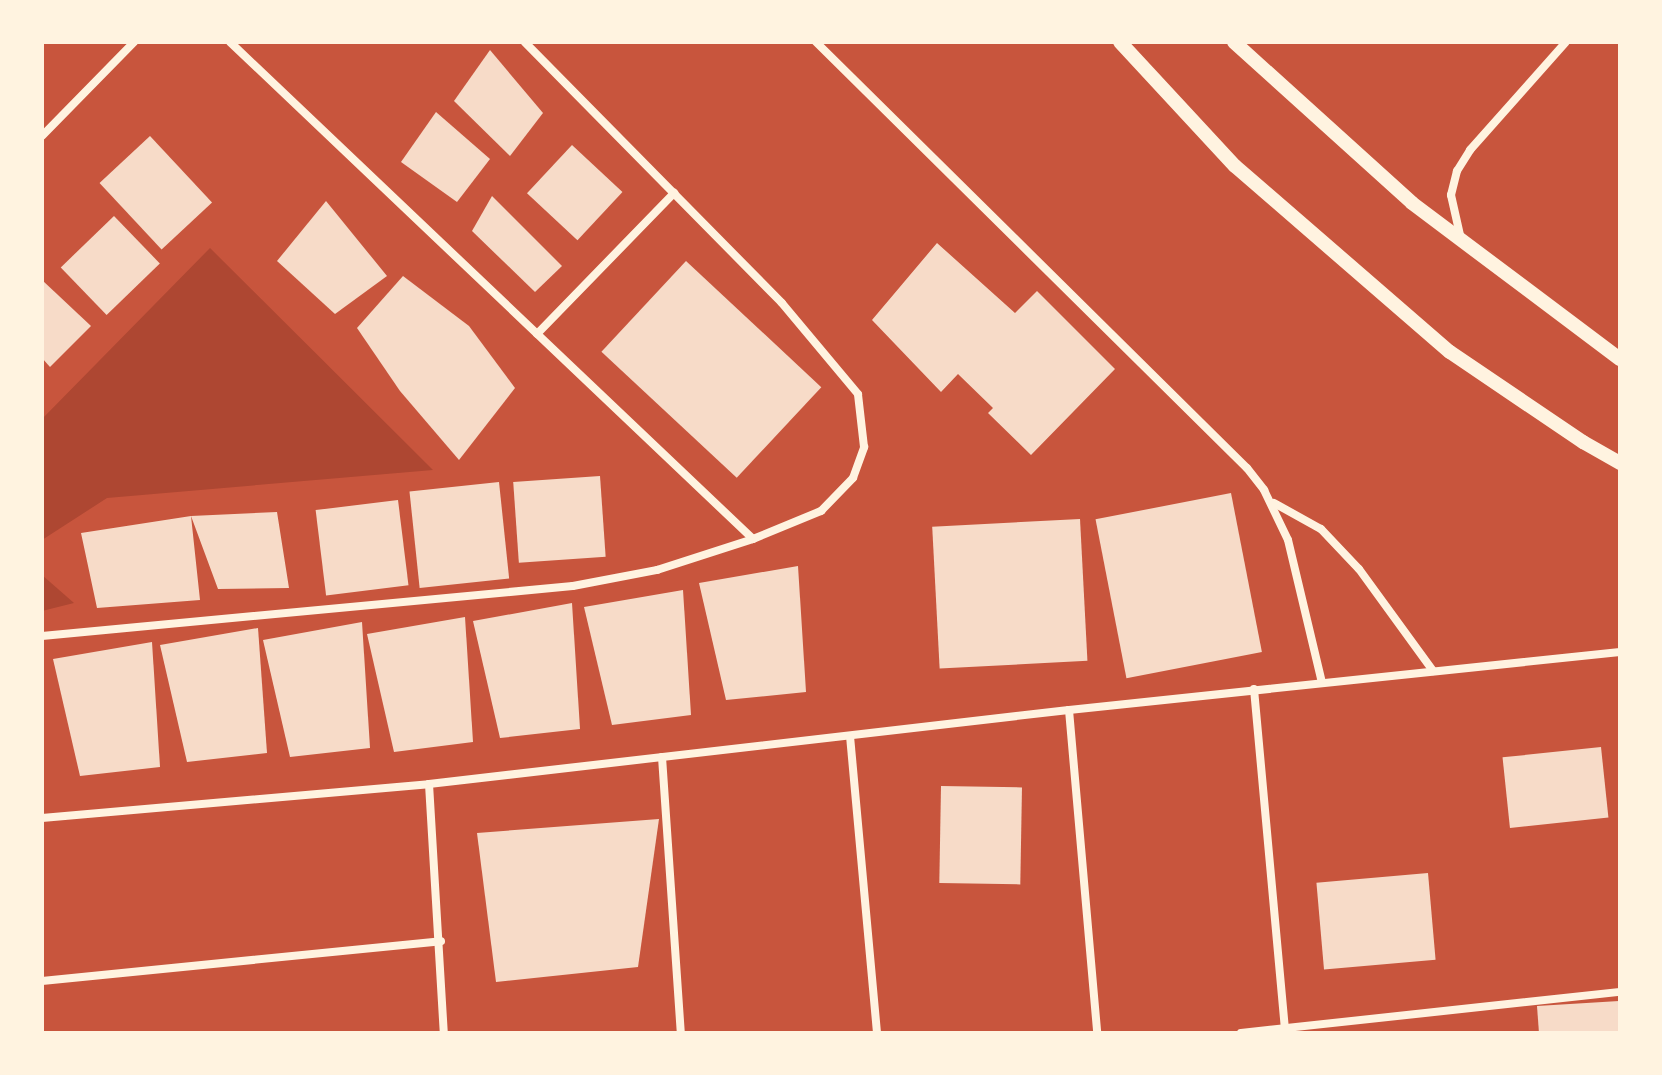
<!DOCTYPE html>
<style>
body{margin:0}
#map{position:relative;width:1662px;height:1075px;overflow:hidden;background:#c8553d;font-family:"Asap Condensed",sans-serif}
div>[style]{position:absolute}
.green>*{inset:0;background:#ae4732}
.building>*{inset:0;background:#f7dbc8;transform-origin:0 0}
.minor>*{height:8px;margin:-4px;padding:0 4px;transform-origin:4px;border-radius:4px;background:#fff3e0}
.tertiary>*{height:14px;margin:-7px;padding:0 7px;transform-origin:7px;border-radius:7px;background:#fff3e0}
span{translate:-50% -50%;white-space:nowrap;text-align:center;line-height:1.15;-webkit-text-stroke:6px #fff3e0;paint-order:stroke}
.frame{position:absolute;inset:0;border:44px solid #fff3e0;pointer-events:none}
</style>
<div id="map">
<div class="green">
<div style="clip-path:polygon(210px 248px,433px 470px,107px 498px,42px 540px,42px 419px)"></div>
<div style="clip-path:polygon(42px 575px,74px 603px,42px 611px)"></div>
</div>
<div class="building">
<div style="clip-path:polygon(490px 50px,543px 113px,510px 156px,454px 101px)"></div>
<div style="clip-path:polygon(436px 112px,490px 159px,457px 202px,401px 162px)"></div>
<div style="left:150px;top:136px;width:91px;height:69px;rotate:47deg"></div>
<div style="left:572px;top:145px;width:69px;height:66px;rotate:43deg"></div>
<div style="clip-path:polygon(492px 196px,562px 266px,535px 292px,472px 231px)"></div>
<div style="clip-path:polygon(326px 201px,387px 276px,335px 314px,277px 261px)"></div>
<div style="left:114px;top:216px;width:66px;height:74px;rotate:46deg"></div>
<div style="clip-path:polygon(937px 243px,1015px 313px,1037px 291px,1115px 369px,1031px 455px,988px 413px,993px 408px,958px 374px,941px 392px,872px 320px)"></div>
<div style="left:686px;top:261px;width:185px;height:124px;rotate:43deg"></div>
<div style="clip-path:polygon(403px 276px,469px 326px,515px 388px,459px 460px,400px 391px,357px 328px)"></div>
<div style="clip-path:polygon(42px 280px,91px 326px,50px 367px,42px 358px)"></div>
<div style="left:600px;top:476px;width:81px;height:87px;rotate:86deg"></div>
<div style="left:499px;top:482px;width:97px;height:90px;rotate:84deg"></div>
<div style="left:1231px;top:493px;width:162px;height:138px;rotate:79deg"></div>
<div style="left:398px;top:500px;width:86px;height:83px;rotate:83deg"></div>
<div style="clip-path:polygon(277px 512px,289px 588px,218px 589px,191px 516px,200px 600px,97px 608px,81px 533px,191px 516px)"></div>
<div style="left:1080px;top:519px;width:142px;height:148px;rotate:87deg"></div>
<div style="clip-path:polygon(798px 566px,806px 692px,726px 700px,699px 583px)"></div>
<div style="clip-path:polygon(683px 590px,691px 715px,612px 725px,584px 607px)"></div>
<div style="clip-path:polygon(572px 603px,580px 729px,500px 738px,473px 621px)"></div>
<div style="clip-path:polygon(465px 617px,473px 742px,394px 752px,367px 634px)"></div>
<div style="clip-path:polygon(362px 622px,370px 748px,290px 757px,263px 640px)"></div>
<div style="clip-path:polygon(258px 628px,267px 753px,187px 762px,160px 645px)"></div>
<div style="clip-path:polygon(152px 642px,160px 767px,80px 776px,53px 659px)"></div>
<div style="left:1601px;top:747px;width:71px;height:99px;rotate:84deg"></div>
<div style="left:941px;top:786px;width:81px;height:97px;rotate:1deg"></div>
<div style="clip-path:polygon(659px 819px,638px 967px,496px 982px,477px 833px)"></div>
<div style="left:1428px;top:873px;width:87px;height:112px;rotate:85deg"></div>
<div style="clip-path:polygon(1619px 1001px,1620px 1033px,1539px 1033px,1537px 1006px)"></div>
</div>
<div class="minor">
<div style="left:230px;top:42px;width:721px;rotate:43.54deg"></div>
<div style="left:816px;top:42px;width:606px;rotate:44.67deg"></div>
<div style="left:1247px;top:468px;width:28px;rotate:52deg"></div>
<div style="left:1264px;top:490px;width:55px;rotate:64.4deg"></div>
<div style="left:1288px;top:540px;width:147px;rotate:76.6deg"></div>
<div style="left:42px;top:136px;width:132px;rotate:-45.6deg"></div>
<div style="left:1460px;top:235px;width:41px;rotate:-102.7deg"></div>
<div style="left:1451px;top:195px;width:25px;rotate:-76deg"></div>
<div style="left:1457px;top:171px;width:25px;rotate:-58deg"></div>
<div style="left:1470px;top:150px;width:144px;rotate:-48.4deg"></div>
<div style="left:537px;top:334px;width:197px;rotate:-45.8deg"></div>
<div style="left:1274px;top:503px;width:54px;rotate:29deg"></div>
<div style="left:1321px;top:529px;width:55px;rotate:46.5deg"></div>
<div style="left:1359px;top:569px;width:126px;rotate:54deg"></div>
<div style="left:42px;top:636px;width:533px;rotate:-5.38deg"></div>
<div style="left:573px;top:586px;width:86px;rotate:-10.8deg"></div>
<div style="left:657px;top:570px;width:101px;rotate:-17.9deg"></div>
<div style="left:753px;top:539px;width:74px;rotate:-22.4deg"></div>
<div style="left:821px;top:511px;width:46px;rotate:-45.9deg"></div>
<div style="left:853px;top:478px;width:33px;rotate:-70deg"></div>
<div style="left:864px;top:447px;width:53px;rotate:-96.5deg"></div>
<div style="left:858px;top:394px;width:119px;rotate:-129.9deg"></div>
<div style="left:782px;top:303px;width:366px;rotate:-134.6deg"></div>
<div style="left:1254px;top:689px;width:344px;rotate:84.8deg"></div>
<div style="left:1069px;top:710px;width:324px;rotate:85deg"></div>
<div style="left:850px;top:736px;width:298px;rotate:84.8deg"></div>
<div style="left:662px;top:757px;width:277px;rotate:86.1deg"></div>
<div style="left:429px;top:784px;width:249px;rotate:86.6deg"></div>
<div style="left:42px;top:818px;width:388px;rotate:-5deg"></div>
<div style="left:429px;top:784px;width:644px;rotate:-6.6deg"></div>
<div style="left:1069px;top:710px;width:554px;rotate:-6.01deg"></div>
<div style="left:42px;top:981px;width:401px;rotate:-5.7deg"></div>
<div style="left:1241px;top:1033px;width:381px;rotate:-6.2deg"></div>
</div>
<div class="tertiary">
<div style="left:1120px;top:42px;width:169px;rotate:47.2deg"></div>
<div style="left:1235px;top:166px;width:284px;rotate:40.9deg"></div>
<div style="left:1450px;top:352px;width:161px;rotate:34.1deg"></div>
<div style="left:1583px;top:442px;width:43px;rotate:29.6deg"></div>
<div style="left:1234px;top:42px;width:240px;rotate:42.1deg"></div>
<div style="left:1412px;top:203px;width:260px;rotate:36.9deg"></div>
</div>
<div class="frame"></div>
</div>
